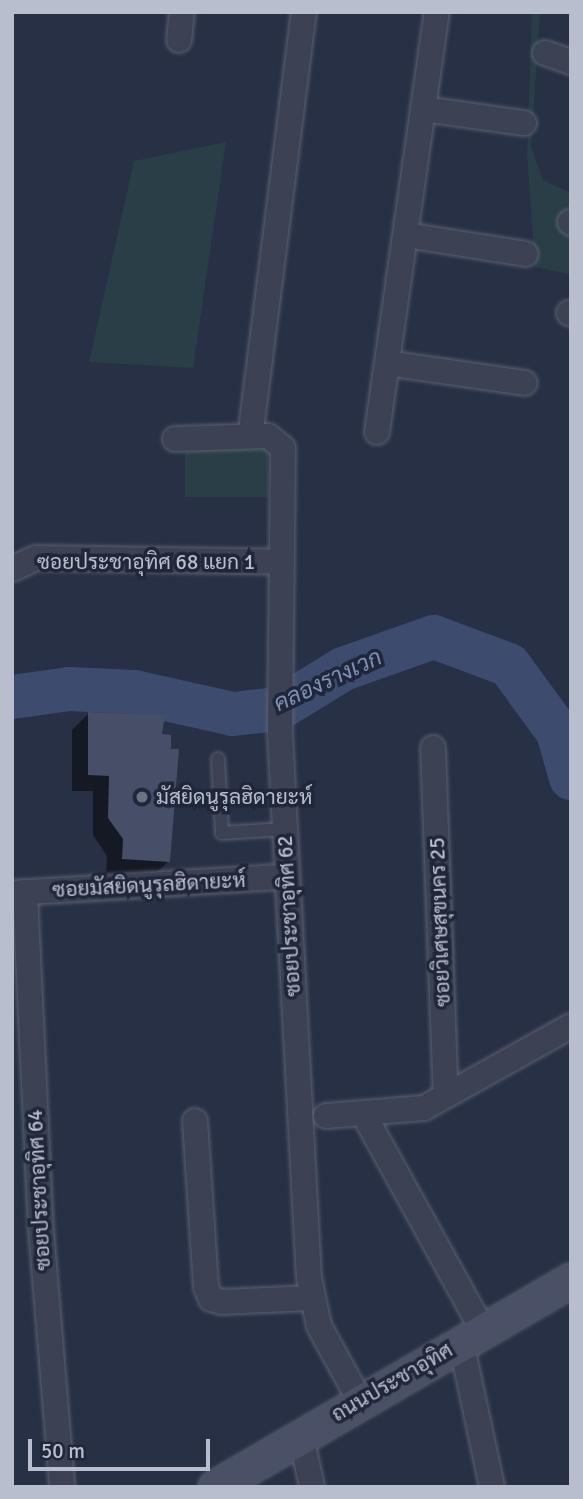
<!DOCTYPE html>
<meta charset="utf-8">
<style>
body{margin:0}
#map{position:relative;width:583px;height:1499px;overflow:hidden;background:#273045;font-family:Signika,Sarabun,sans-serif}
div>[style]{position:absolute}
.green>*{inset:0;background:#293e46;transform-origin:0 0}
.shadow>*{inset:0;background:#0007}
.river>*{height:44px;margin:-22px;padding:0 22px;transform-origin:22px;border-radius:22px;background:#3d4b6e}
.building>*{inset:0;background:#464f67}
.roads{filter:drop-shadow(0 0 2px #5a6072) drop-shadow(0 0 2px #5a6072)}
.service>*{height:12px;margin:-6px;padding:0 6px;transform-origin:6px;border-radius:6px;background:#3c4254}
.minor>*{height:24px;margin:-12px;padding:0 12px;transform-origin:12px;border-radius:12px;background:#3c4254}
.secondary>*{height:33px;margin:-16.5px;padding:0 16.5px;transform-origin:16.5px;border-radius:16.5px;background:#4a5167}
.dots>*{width:19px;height:19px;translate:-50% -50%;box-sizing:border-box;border:4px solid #20273a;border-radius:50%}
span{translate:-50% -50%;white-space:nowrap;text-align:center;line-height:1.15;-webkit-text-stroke:7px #20273a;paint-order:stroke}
.street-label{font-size:21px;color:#b9bece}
.poi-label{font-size:21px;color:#b9bece}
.left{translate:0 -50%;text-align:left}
.water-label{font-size:23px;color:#808fb5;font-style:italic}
.frame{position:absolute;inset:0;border:14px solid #b9bece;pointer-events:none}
.scale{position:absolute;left:28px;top:1439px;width:182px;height:32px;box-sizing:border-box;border:4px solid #b9bece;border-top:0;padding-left:9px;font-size:21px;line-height:24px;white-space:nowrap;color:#b9bece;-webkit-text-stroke:5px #20273a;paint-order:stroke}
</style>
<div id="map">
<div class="green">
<div style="clip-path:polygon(532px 12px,540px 12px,531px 147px,543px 180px,571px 193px,569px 274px,535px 267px,527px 154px)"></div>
<div style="clip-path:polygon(226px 142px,193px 368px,89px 362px,134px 161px)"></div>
<div style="left:185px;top:431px;width:83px;height:66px"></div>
</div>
<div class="shadow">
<div style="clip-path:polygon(88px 714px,160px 736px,169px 861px,152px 877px,106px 875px,107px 856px,93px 835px,93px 791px,72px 791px,72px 730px)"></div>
</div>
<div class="river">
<div style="left:12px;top:697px;width:58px;rotate:-8deg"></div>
<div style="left:69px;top:689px;width:65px;rotate:2.6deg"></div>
<div style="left:134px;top:692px;width:101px;rotate:12.5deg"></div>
<div style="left:233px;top:714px;width:45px;rotate:-6.3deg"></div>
<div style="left:278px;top:709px;width:76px;rotate:-31.6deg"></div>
<div style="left:343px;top:669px;width:96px;rotate:-19.4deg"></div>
<div style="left:434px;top:637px;width:80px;rotate:20.5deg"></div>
<div style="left:509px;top:665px;width:83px;rotate:53.8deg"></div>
<div style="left:558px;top:732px;width:48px;rotate:74.2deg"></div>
</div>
<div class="building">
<div style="clip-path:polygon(88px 712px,165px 715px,162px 734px,171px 735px,171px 749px,179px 749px,170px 862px,122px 859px,123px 839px,108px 818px,109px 776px,88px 775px)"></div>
</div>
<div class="roads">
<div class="service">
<div style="left:218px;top:759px;width:74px;rotate:86.9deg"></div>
<div style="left:222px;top:833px;width:63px;rotate:-3.6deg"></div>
</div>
<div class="minor">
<div style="left:179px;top:40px;width:28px;rotate:-84deg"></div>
<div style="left:545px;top:53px;width:28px;rotate:19deg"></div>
<div style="left:424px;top:109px;width:101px;rotate:8deg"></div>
<div style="left:570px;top:222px;width:1px;rotate:45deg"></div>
<div style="left:406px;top:235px;width:121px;rotate:9deg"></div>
<div style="left:569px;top:313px;width:2px;rotate:27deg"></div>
<div style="left:387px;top:363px;width:139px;rotate:8.2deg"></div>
<div style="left:252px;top:422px;width:413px;rotate:-82.8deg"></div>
<div style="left:377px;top:432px;width:424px;rotate:-81.9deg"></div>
<div style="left:175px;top:439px;width:93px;rotate:-1.8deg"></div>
<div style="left:268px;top:436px;width:19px;rotate:39deg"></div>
<div style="left:283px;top:448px;width:286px;rotate:90.6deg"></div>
<div style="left:280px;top:734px;width:545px;rotate:86.95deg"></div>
<div style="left:309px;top:1278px;width:49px;rotate:78.2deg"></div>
<div style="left:319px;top:1326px;width:85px;rotate:61.3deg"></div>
<div style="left:12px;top:569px;width:26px;rotate:-25deg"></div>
<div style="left:36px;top:558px;width:246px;rotate:0.9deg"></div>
<div style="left:433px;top:748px;width:347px;rotate:87.9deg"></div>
<div style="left:25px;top:892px;width:337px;rotate:87.3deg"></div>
<div style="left:41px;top:1229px;width:259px;rotate:85.3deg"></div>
<div style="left:12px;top:893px;width:273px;rotate:-3.4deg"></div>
<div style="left:363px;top:1113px;width:248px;rotate:61.1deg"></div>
<div style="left:326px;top:1116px;width:98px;rotate:-4.7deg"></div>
<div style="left:424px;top:1108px;width:168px;rotate:-29.2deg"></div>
<div style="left:195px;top:1121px;width:166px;rotate:86.2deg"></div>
<div style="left:206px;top:1287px;width:13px;rotate:67deg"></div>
<div style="left:211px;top:1299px;width:11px;rotate:15deg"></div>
<div style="left:222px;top:1302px;width:89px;rotate:-2.6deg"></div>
<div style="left:461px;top:1342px;width:148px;rotate:77.9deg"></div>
<div style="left:301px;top:1436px;width:52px;rotate:77.8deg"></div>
</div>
<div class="secondary">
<div style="left:215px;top:1487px;width:412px;rotate:-30.2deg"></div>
</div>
</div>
<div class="dots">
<div style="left:142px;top:797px;background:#6b7280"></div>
</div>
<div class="street-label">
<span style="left:146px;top:562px">ซอยประชาอุทิศ 68 แยก 1</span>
<span style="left:149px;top:885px;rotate:-3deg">ซอยมัสยิดนูรุลฮิดายะห์</span>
<span style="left:289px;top:916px;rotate:-93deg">ซอยประชาอุทิศ 62</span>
<span style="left:440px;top:922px;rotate:-92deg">ซอยวิเศษสุขนคร 25</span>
<span style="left:39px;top:1190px;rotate:-93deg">ซอยประชาอุทิศ 64</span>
<span style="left:392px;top:1382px;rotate:-30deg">ถนนประชาอุทิศ</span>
</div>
<div class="poi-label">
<span class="left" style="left:156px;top:797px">มัสยิดนูรุลฮิดายะห์</span>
</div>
<div class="water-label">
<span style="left:328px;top:681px;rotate:-25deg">คลองรางเวก</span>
</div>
<div class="frame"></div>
<div class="scale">50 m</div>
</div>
